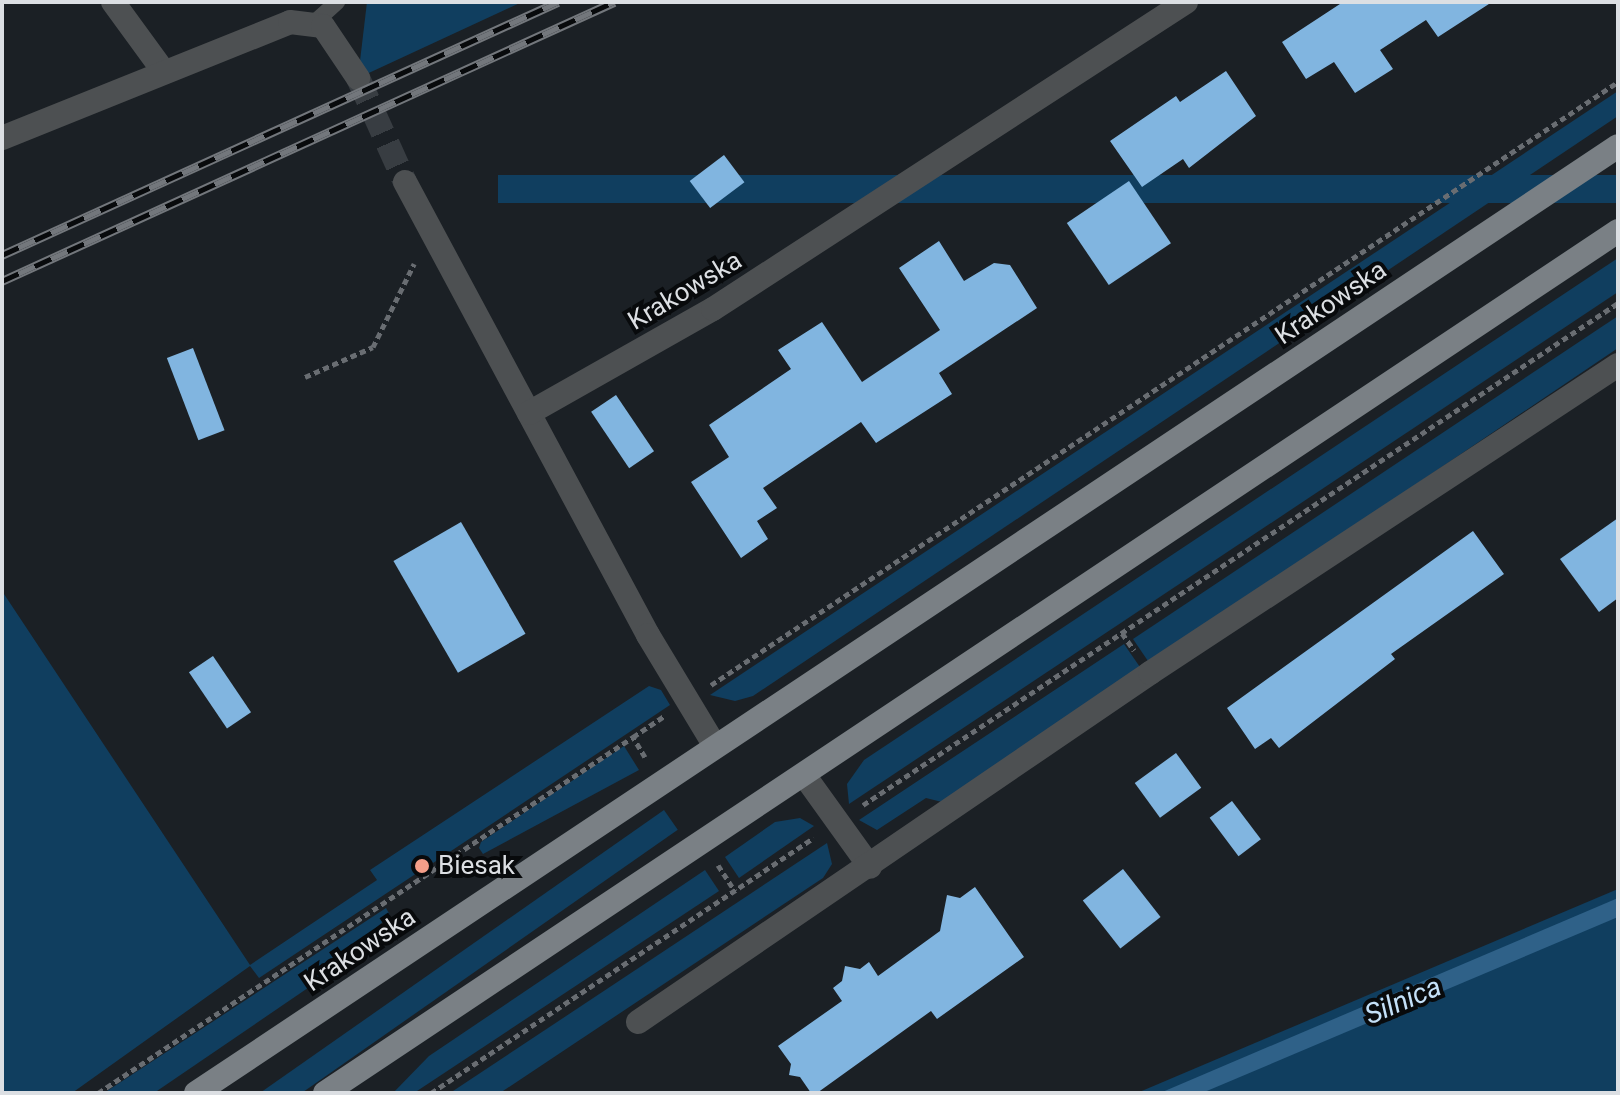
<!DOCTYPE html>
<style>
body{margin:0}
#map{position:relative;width:1620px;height:1095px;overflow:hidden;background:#1b2025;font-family:Roboto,sans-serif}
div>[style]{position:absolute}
.green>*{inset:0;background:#103e5f;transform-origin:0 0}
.water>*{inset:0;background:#2f6188}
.building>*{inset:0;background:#81b5e0;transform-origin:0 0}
.street-tunnel>*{height:24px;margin-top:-12px;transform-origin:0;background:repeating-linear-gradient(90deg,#383d42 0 24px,transparent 0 36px)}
.path>*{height:5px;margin-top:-2.5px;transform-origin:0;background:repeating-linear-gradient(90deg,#696d72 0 6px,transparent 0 10px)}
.lane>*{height:16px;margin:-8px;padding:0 8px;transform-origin:8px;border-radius:8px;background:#4d5052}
.street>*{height:24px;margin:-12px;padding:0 12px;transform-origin:12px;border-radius:12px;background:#4d5052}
.primary>*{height:24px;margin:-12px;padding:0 12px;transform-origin:12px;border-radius:12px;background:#7a8085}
.rail>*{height:9px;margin-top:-4.5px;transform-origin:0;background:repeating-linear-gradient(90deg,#080a0c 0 18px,#73777c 0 36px);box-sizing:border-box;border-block:2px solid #73777c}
.dots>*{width:22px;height:22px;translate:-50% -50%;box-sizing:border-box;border:4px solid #080a0c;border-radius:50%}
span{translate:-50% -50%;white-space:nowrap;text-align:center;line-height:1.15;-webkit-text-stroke:8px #080a0c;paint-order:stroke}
.street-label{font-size:26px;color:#dcdfe3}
.poi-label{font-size:26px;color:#dcdfe3}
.left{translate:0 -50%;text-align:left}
.water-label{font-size:28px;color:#c4e0f8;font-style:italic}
.frame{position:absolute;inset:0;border:4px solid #dcdfe3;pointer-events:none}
</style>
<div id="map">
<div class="green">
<div style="clip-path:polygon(367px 2px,522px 2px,358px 78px)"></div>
<div style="clip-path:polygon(1618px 91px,1618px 116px,753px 696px,735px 701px,710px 695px)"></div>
<div style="left:1618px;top:175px;width:28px;height:1120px;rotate:90deg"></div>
<div style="clip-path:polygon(1618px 258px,1618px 292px,849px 804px,847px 784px,864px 760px)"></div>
<div style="clip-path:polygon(1618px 316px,1618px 348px,1150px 664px,1133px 639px)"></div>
<div style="clip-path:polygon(2px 591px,250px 965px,377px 880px,370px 870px,649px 686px,661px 690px,670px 705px,433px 863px,428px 856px,413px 866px,417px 873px,259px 978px,250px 966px,72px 1093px,2px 1093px)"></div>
<div style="clip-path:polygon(1124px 644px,1142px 670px,942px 802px,926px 798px,877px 830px,859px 820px)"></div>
<div style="clip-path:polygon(624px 746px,639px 770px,483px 854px,479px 848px,481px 842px)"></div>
<div style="left:664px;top:810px;width:24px;height:510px;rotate:55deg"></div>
<div style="clip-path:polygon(800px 818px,814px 826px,739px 878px,725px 857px,775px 822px)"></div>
<div style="clip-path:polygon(827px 843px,832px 864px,823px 878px,500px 1093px,450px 1093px)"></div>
<div style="clip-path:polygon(705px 870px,719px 891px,414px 1093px,393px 1093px,429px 1056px)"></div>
<div style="clip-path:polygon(1618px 889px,1618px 1093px,1137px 1093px)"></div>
<div style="clip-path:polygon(386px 908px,390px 915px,324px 977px,154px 1093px,104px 1093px)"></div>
</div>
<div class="water">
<div style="clip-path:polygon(1618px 898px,1618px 917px,1202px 1093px,1160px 1093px)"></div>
</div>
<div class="building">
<div style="clip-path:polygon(1343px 2px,1492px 2px,1438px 37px,1426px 20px,1380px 50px,1393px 69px,1355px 93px,1334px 62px,1306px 79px,1282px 42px)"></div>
<div style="clip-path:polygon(1226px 71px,1256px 116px,1189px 168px,1183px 159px,1142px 187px,1110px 141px,1176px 96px,1180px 102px)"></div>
<div style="left:724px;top:155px;width:34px;height:43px;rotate:53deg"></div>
<div style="left:1129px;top:181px;width:75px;height:75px;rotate:56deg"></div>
<div style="clip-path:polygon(939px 241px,964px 281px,994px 263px,1010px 265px,1037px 308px,939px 373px,952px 394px,876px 443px,861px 422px,763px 488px,777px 508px,757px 521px,768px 539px,741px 558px,691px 482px,729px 457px,709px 425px,791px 369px,778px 350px,822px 322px,862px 382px,940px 330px,899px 268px)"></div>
<div style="left:193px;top:348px;width:88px;height:28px;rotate:69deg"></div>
<div style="left:616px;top:395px;width:68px;height:30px;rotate:56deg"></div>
<div style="clip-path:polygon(1618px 518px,1618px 598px,1599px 612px,1560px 559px)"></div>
<div style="left:461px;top:522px;width:129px;height:78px;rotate:60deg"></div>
<div style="clip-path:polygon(1473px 531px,1504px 574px,1391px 654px,1395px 659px,1279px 748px,1271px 738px,1255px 749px,1227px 708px)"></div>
<div style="left:213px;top:656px;width:68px;height:29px;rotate:56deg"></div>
<div style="left:1176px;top:753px;width:43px;height:51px;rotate:54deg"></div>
<div style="left:1232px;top:801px;width:48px;height:28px;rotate:53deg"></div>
<div style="left:1123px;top:869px;width:61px;height:51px;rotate:52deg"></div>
<div style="clip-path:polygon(975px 887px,1024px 957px,937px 1019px,931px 1011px,817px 1093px,811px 1093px,800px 1077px,789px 1075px,791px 1064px,778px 1046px,842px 1001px,833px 988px,842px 981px,845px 966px,860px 969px,869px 962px,878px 976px,940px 931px,947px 895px,960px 898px)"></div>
</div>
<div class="street-tunnel">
<div style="left:358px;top:78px;width:114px;rotate:65.7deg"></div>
</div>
<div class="path">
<div style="left:305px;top:377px;width:74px;rotate:-23.8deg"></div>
<div style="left:373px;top:347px;width:93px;rotate:-63.7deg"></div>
<div style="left:1122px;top:633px;width:21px;rotate:55deg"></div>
<div style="left:711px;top:685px;width:1089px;rotate:-33.62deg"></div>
<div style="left:645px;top:757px;width:23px;rotate:-121deg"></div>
<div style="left:633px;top:737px;width:37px;rotate:-34deg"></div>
<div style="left:863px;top:805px;width:907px;rotate:-33.62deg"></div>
<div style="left:718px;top:865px;width:31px;rotate:57deg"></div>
<div style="left:98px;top:1093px;width:643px;rotate:-33.64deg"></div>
<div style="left:431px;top:1093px;width:460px;rotate:-33.7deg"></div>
</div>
<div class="lane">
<div style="left:315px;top:22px;width:30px;rotate:-42deg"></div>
</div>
<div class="street">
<div style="left:113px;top:2px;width:87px;rotate:53.9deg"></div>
<div style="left:2px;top:138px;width:310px;rotate:-21.9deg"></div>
<div style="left:290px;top:22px;width:33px;rotate:7deg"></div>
<div style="left:323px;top:26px;width:63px;rotate:56.1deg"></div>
<div style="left:405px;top:182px;width:514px;rotate:61.79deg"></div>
<div style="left:648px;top:635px;width:130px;rotate:58.9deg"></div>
<div style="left:529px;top:413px;width:211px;rotate:-29.5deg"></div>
<div style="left:713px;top:309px;width:564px;rotate:-32.99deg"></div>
<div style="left:804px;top:775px;width:113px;rotate:54.3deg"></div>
<div style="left:638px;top:1022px;width:620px;rotate:-34.28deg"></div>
<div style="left:1150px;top:673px;width:560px;rotate:-33.35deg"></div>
</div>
<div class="primary">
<div style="left:196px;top:1093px;width:1708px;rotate:-33.66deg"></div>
<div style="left:325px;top:1093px;width:1554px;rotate:-33.69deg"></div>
</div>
<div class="rail">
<div style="left:2px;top:255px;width:611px;rotate:-24.47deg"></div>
<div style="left:2px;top:281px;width:673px;rotate:-24.51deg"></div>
</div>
<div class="dots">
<div style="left:422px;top:866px;background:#f49e89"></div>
</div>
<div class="street-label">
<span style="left:685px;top:291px;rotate:-31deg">Krakowska</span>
<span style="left:1331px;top:303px;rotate:-34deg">Krakowska</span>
<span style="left:360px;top:950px;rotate:-34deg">Krakowska</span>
</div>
<div class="poi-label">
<span class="left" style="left:438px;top:866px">Biesak</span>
</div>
<div class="water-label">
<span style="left:1403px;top:1001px;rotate:-23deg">Silnica</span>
</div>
<div class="frame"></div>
</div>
